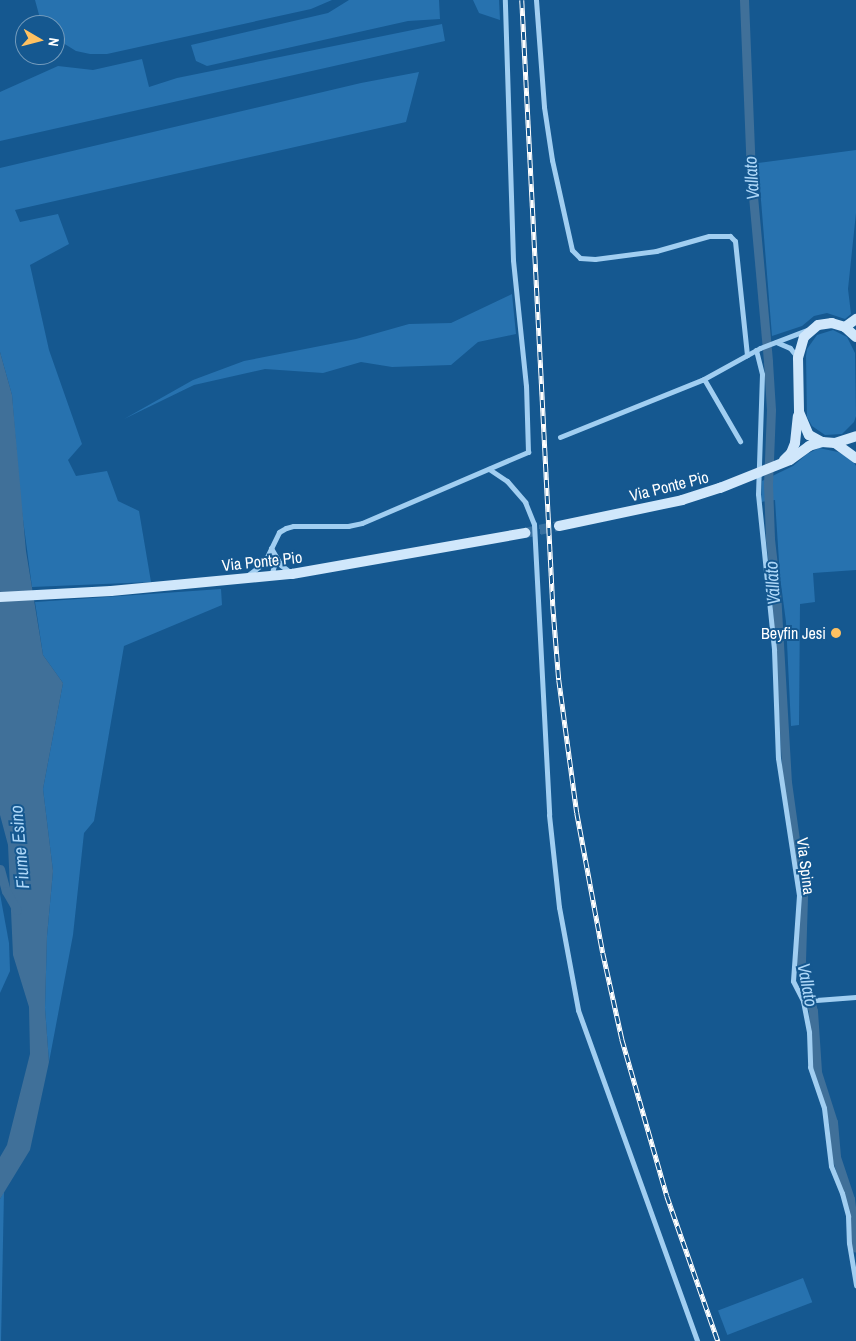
<!DOCTYPE html>
<style>
body{margin:0}
#map{position:relative;width:856px;height:1341px;overflow:hidden;background:#155890;font-family:"Archivo Narrow",sans-serif}
div>[style]{position:absolute}
.green>*{inset:0;background:#2772af;transform-origin:0 0}
.water>*{inset:0;background:#407099}
.canal>*{height:9px;margin:-4.5px;padding:0 4.5px;transform-origin:4.5px;border-radius:4.5px;background:#407099}
.secondary-tunnel>*{height:10px;margin-top:-5px;transform-origin:0;background:repeating-linear-gradient(90deg,#3871a1 0 10px,transparent 0 15px)}
.minor>*{height:5px;margin:-2.5px;padding:0 2.5px;transform-origin:2.5px;border-radius:2.5px;background:#a1cef1}
.secondary>*{height:10px;margin:-5px;padding:0 5px;transform-origin:5px;border-radius:5px;background:#d0e7fb}
.rail>*{height:4.5px;margin-top:-2.25px;transform-origin:0;background:repeating-linear-gradient(90deg,#155890 0 8px,#fff 0 16px);box-sizing:border-box;border-block:1px solid #fff}
.dots>*{width:14px;height:14px;translate:-50% -50%;box-sizing:border-box;border:2px solid #155890;border-radius:50%}
span{translate:-50% -50%;white-space:nowrap;text-align:center;line-height:1.15;-webkit-text-stroke:4px #155890;paint-order:stroke}
.street-label{font-size:16px;color:#fff}
.poi-label{font-size:16px;color:#fff}
.right{translate:-100% -50%;text-align:right}
.water-label{font-size:18px;color:#add7f8;font-style:italic}
.north{position:absolute;left:15px;top:15px;width:50px;height:50px;box-sizing:border-box;background:#155890;border:1px solid #739bbc;border-radius:50%;rotate:98deg;font-size:14px;font-weight:700;line-height:20px;text-align:center;color:#fff}
.north::after{content:'';display:block;margin:auto;width:18px;height:22px;background:#ffc161;clip-path:polygon(50% 0,100% 100%,50% 72%,0 100%)}
</style>
<div id="map">
<div class="green">
<div style="clip-path:polygon(35px 0,332px 0,311px 9px,107px 54px,90px 54px,76px 51px,55px 38px,55px 25px,43px 25px,41px 22px)"></div>
<div style="clip-path:polygon(349px 0,439px 0,440px 19px,408px 21px,207px 66px,196px 61px,191px 45px,328px 13px)"></div>
<div style="clip-path:polygon(473px 0,499px 0,500px 20px,479px 13px)"></div>
<div style="clip-path:polygon(442px 24px,445px 41px,0 141px,0 92px,58px 66px,93px 70px,142px 59px,149px 87px,177px 78px)"></div>
<div style="clip-path:polygon(419px 72px,406px 122px,15px 210px,20px 222px,58px 214px,69px 244px,30px 265px,49px 350px,82px 444px,68px 460px,76px 476px,107px 471px,118px 501px,139px 511px,151px 582px,32px 587px,20px 497px,12px 395px,0 352px,0 168px,361px 83px)"></div>
<div style="clip-path:polygon(856px 150px,856px 213px,848px 289px,851px 314px,845px 319px,827px 313px,814px 316px,802px 326px,772px 336px,758px 163px)"></div>
<div style="clip-path:polygon(512px 294px,516px 334px,478px 342px,451px 365px,392px 367px,361px 362px,323px 373px,265px 369px,194px 385px,124px 419px,193px 380px,244px 361px,356px 339px,409px 324px,451px 323px)"></div>
<div style="clip-path:polygon(833px 330px,847px 337px,855px 353px,856px 416px,854px 422px,842px 434px,825px 435px,812px 426px,807px 417px,806px 356px,807px 349px,817px 335px)"></div>
<div style="clip-path:polygon(819px 448px,838px 452px,852px 459px,856px 466px,856px 570px,813px 573px,815px 602px,800px 604px,799px 725px,791px 726px,786px 622px,780px 577px,775px 500px,761px 502px,762px 481px,793px 466px,807px 454px)"></div>
<div style="clip-path:polygon(221px 589px,222px 605px,124px 646px,94px 821px,84px 833px,73px 935px,49px 1062px,45px 1008px,47px 936px,53px 871px,43px 789px,63px 683px,43px 655px,35px 602px)"></div>
<div style="clip-path:polygon(0 894px,9px 943px,10px 971px,0 993px)"></div>
<div style="clip-path:polygon(4px 1191px,1px 1341px,0 1341px,0 1199px)"></div>
<div style="left:803px;top:1278px;width:26px;height:91px;rotate:69deg"></div>
</div>
<div class="water">
<div style="clip-path:polygon(0 352px,12px 395px,26px 551px,43px 655px,63px 683px,43px 789px,53px 871px,47px 936px,45px 1008px,49px 1062px,30px 1150px,0 1199px,0 1157px,7px 1145px,30px 1054px,29px 1007px,13px 955px,8px 845px,0 815px)"></div>
</div>
<div class="canal">
<div style="left:744px;top:0;width:174px;rotate:87.7deg"></div>
<div style="left:751px;top:174px;width:189px;rotate:84.8deg"></div>
<div style="left:768px;top:362px;width:48px;rotate:86.4deg"></div>
<div style="left:771px;top:410px;width:74px;rotate:92.3deg"></div>
<div style="left:768px;top:484px;width:55px;rotate:87.9deg"></div>
<div style="left:770px;top:539px;width:53px;rotate:83.5deg"></div>
<div style="left:776px;top:592px;width:190px;rotate:86.7deg"></div>
<div style="left:787px;top:782px;width:116px;rotate:82.1deg"></div>
<div style="left:803px;top:897px;width:64px;rotate:91.8deg"></div>
<div style="left:801px;top:961px;width:15px;rotate:82deg"></div>
<div style="left:803px;top:976px;width:36px;rotate:74deg"></div>
<div style="left:813px;top:1011px;width:61px;rotate:86.2deg"></div>
<div style="left:817px;top:1072px;width:52px;rotate:72.3deg"></div>
<div style="left:833px;top:1122px;width:35px;rotate:85deg"></div>
<div style="left:836px;top:1157px;width:44px;rotate:71.6deg"></div>
<div style="left:850px;top:1199px;width:49px;rotate:83deg"></div>
<div style="left:0;top:869px;width:23px;rotate:75deg"></div>
<div style="left:6px;top:891px;width:22px;rotate:60deg"></div>
</div>
<div class="secondary-tunnel">
<div style="left:525px;top:533px;width:35px;rotate:-12deg"></div>
</div>
<div class="minor">
<div style="left:536px;top:0;width:107px;rotate:85.7deg"></div>
<div style="left:544px;top:107px;width:54px;rotate:81.4deg"></div>
<div style="left:552px;top:160px;width:92px;rotate:77.5deg"></div>
<div style="left:572px;top:250px;width:11px;rotate:45deg"></div>
<div style="left:580px;top:258px;width:15px;rotate:4deg"></div>
<div style="left:595px;top:259px;width:62px;rotate:-7.5deg"></div>
<div style="left:656px;top:251px;width:55px;rotate:-15.8deg"></div>
<div style="left:709px;top:236px;width:21px"></div>
<div style="left:730px;top:236px;width:7px;rotate:45deg"></div>
<div style="left:735px;top:241px;width:115px;rotate:84deg"></div>
<div style="left:776px;top:342px;width:15px;rotate:23deg"></div>
<div style="left:790px;top:348px;width:13px;rotate:51deg"></div>
<div style="left:756px;top:350px;width:25px;rotate:76deg"></div>
<div style="left:762px;top:374px;width:120px;rotate:91.9deg"></div>
<div style="left:758px;top:494px;width:157px;rotate:84.1deg"></div>
<div style="left:774px;top:650px;width:108px;rotate:87.9deg"></div>
<div style="left:778px;top:758px;width:139px;rotate:81.3deg"></div>
<div style="left:799px;top:895px;width:86px;rotate:94deg"></div>
<div style="left:793px;top:981px;width:22px;rotate:63deg"></div>
<div style="left:803px;top:1001px;width:32px;rotate:79deg"></div>
<div style="left:809px;top:1032px;width:35px;rotate:88deg"></div>
<div style="left:810px;top:1067px;width:43px;rotate:71.1deg"></div>
<div style="left:824px;top:1108px;width:58px;rotate:83.1deg"></div>
<div style="left:831px;top:1166px;width:29px;rotate:68deg"></div>
<div style="left:842px;top:1193px;width:24px;rotate:75deg"></div>
<div style="left:848px;top:1216px;width:27px;rotate:88deg"></div>
<div style="left:849px;top:1243px;width:43px;rotate:80.5deg"></div>
<div style="left:704px;top:379px;width:72px;rotate:59.9deg"></div>
<div style="left:560px;top:437px;width:153px;rotate:-21.9deg"></div>
<div style="left:702px;top:380px;width:66px;rotate:-28.9deg"></div>
<div style="left:760px;top:348px;width:50px;rotate:-21deg"></div>
<div style="left:489px;top:469px;width:22px;rotate:34deg"></div>
<div style="left:507px;top:481px;width:28px;rotate:49deg"></div>
<div style="left:525px;top:502px;width:24px;rotate:68deg"></div>
<div style="left:534px;top:524px;width:291px;rotate:87deg"></div>
<div style="left:549px;top:815px;width:93px;rotate:83.8deg"></div>
<div style="left:559px;top:907px;width:105px;rotate:79.5deg"></div>
<div style="left:578px;top:1010px;width:352px;rotate:70.2deg"></div>
<div style="left:271px;top:548px;width:20px;rotate:60deg"></div>
<div style="left:281px;top:565px;width:14px;rotate:39deg"></div>
<div style="left:248px;top:575px;width:20px;rotate:-37deg"></div>
<div style="left:264px;top:563px;width:34px;rotate:-64deg"></div>
<div style="left:279px;top:532px;width:8px;rotate:-30deg"></div>
<div style="left:286px;top:528px;width:7px;rotate:-16deg"></div>
<div style="left:293px;top:526px;width:55px"></div>
<div style="left:348px;top:526px;width:14px;rotate:-12deg"></div>
<div style="left:362px;top:523px;width:181px;rotate:-23.2deg"></div>
<div style="left:528px;top:452px;width:66px;rotate:-91.7deg"></div>
<div style="left:526px;top:386px;width:127px;rotate:-95.9deg"></div>
<div style="left:513px;top:260px;width:260px;rotate:-91.8deg"></div>
<div style="left:271px;top:576px;width:15px;rotate:-74deg"></div>
<div style="left:275px;top:562px;width:6px;rotate:-108deg"></div>
<div style="left:803px;top:1001px;width:53px;rotate:-4.3deg"></div>
</div>
<div class="secondary">
<div style="left:845px;top:327px;width:14px;rotate:-36deg"></div>
<div style="left:856px;top:337px;width:15px;rotate:-138deg"></div>
<div style="left:845px;top:327px;width:14px;rotate:-163deg"></div>
<div style="left:832px;top:323px;width:14px;rotate:172deg"></div>
<div style="left:818px;top:325px;width:18px;rotate:139deg"></div>
<div style="left:804px;top:337px;width:22px;rotate:106deg"></div>
<div style="left:798px;top:358px;width:54px;rotate:88.9deg"></div>
<div style="left:799px;top:412px;width:25px;rotate:67deg"></div>
<div style="left:809px;top:435px;width:15px;rotate:28deg"></div>
<div style="left:822px;top:442px;width:13px;rotate:4deg"></div>
<div style="left:835px;top:443px;width:22px;rotate:-18deg"></div>
<div style="left:835px;top:443px;width:26px;rotate:36deg"></div>
<div style="left:784px;top:460px;width:10px;rotate:-45deg"></div>
<div style="left:791px;top:453px;width:11px;rotate:-68deg"></div>
<div style="left:795px;top:443px;width:27px;rotate:-84deg"></div>
<div style="left:559px;top:526px;width:126px;rotate:-11.9deg"></div>
<div style="left:682px;top:500px;width:40px;rotate:-18deg"></div>
<div style="left:720px;top:488px;width:75px;rotate:-21.8deg"></div>
<div style="left:790px;top:460px;width:24px;rotate:-36deg"></div>
<div style="left:809px;top:446px;width:14px;rotate:-17deg"></div>
<div style="left:0;top:597px;width:111px;rotate:-3.1deg"></div>
<div style="left:111px;top:591px;width:182px;rotate:-5.4deg"></div>
<div style="left:292px;top:574px;width:237px;rotate:-10deg"></div>
</div>
<div class="rail">
<div style="left:522px;top:0;width:607px;rotate:87.07deg"></div>
<div style="left:553px;top:606px;width:74px;rotate:85.4deg"></div>
<div style="left:559px;top:680px;width:134px;rotate:82.3deg"></div>
<div style="left:577px;top:813px;width:142px;rotate:79.5deg"></div>
<div style="left:603px;top:953px;width:88px;rotate:77.5deg"></div>
<div style="left:622px;top:1039px;width:163px;rotate:74deg"></div>
<div style="left:667px;top:1196px;width:154px;rotate:70.6deg"></div>
</div>
<div class="dots">
<div style="left:836px;top:633px;background:#ffc161"></div>
</div>
<div class="street-label">
<span style="left:669px;top:486px;rotate:-14deg">Via Ponte Pio</span>
<span style="left:262px;top:561px;rotate:-6deg">Via Ponte Pio</span>
<span style="left:806px;top:866px;rotate:83deg">Via Spina</span>
</div>
<div class="poi-label">
<span class="right" style="left:826px;top:633px">Beyfin Jesi</span>
</div>
<div class="water-label">
<span style="left:752px;top:178px;rotate:-94deg">Vallato</span>
<span style="left:773px;top:583px;rotate:-94deg">Vallato</span>
<span style="left:20px;top:847px;rotate:-95deg">Fiume Esino</span>
<span style="left:807px;top:985px;rotate:79deg">Vallato</span>
</div>
<div class="north">N</div>
</div>
